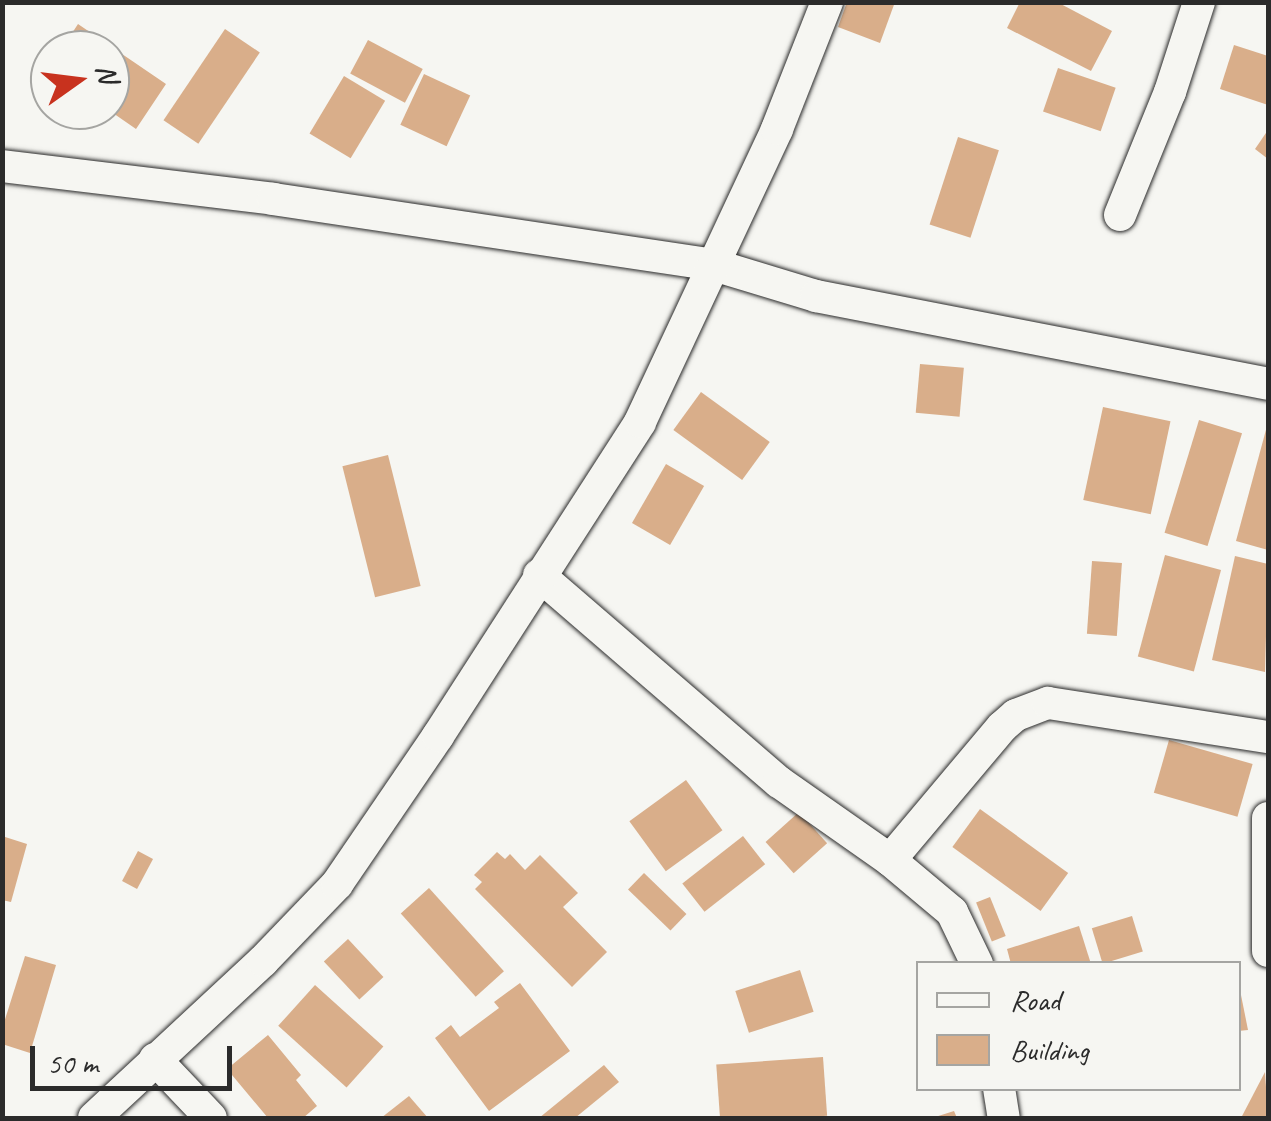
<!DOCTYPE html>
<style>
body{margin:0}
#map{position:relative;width:1271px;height:1121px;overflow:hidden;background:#f6f6f2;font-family:Caveat,sans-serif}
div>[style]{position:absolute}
.building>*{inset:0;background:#d9ae8a;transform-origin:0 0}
.roads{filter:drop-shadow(0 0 2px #2b2b2b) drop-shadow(0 0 2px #2b2b2b)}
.minor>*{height:32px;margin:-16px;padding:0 16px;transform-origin:16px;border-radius:16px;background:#f6f6f2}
span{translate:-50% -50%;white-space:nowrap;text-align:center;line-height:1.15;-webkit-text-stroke:8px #f6f6f2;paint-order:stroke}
.frame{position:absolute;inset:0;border:5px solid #2b2b2b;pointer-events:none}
.legend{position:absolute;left:916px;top:961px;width:325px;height:130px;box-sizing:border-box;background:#f6f6f2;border:2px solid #a5a5a2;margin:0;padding:12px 18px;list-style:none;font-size:30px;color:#2b2b2b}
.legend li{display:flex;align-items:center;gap:20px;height:50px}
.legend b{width:50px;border:2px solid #a5a5a2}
.north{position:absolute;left:30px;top:30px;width:100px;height:100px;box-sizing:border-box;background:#f6f6f2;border:2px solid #a5a5a2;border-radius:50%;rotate:76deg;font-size:28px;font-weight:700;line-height:40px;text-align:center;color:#2b2b2b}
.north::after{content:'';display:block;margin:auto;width:35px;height:45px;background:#c8321e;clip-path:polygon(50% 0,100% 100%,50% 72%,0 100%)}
.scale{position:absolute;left:30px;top:1046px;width:202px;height:45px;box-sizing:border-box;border:5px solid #2b2b2b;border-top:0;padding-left:12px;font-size:30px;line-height:35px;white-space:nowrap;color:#2b2b2b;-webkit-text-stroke:8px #f6f6f2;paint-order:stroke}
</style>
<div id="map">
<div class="building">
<div style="clip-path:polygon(847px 2px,895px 2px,880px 43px,838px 27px)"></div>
<div style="clip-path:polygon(1020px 2px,1057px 2px,1112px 31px,1091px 71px,1007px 28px)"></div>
<div style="clip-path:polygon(78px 24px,166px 84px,136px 129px,110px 111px,110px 50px,61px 50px)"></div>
<div style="left:225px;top:29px;width:42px;height:110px;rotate:34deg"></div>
<div style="left:368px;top:40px;width:62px;height:38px;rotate:28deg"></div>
<div style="clip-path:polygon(1234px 45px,1268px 56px,1268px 105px,1220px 89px)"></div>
<div style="left:1058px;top:68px;width:61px;height:46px;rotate:19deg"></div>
<div style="left:424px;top:74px;width:51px;height:56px;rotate:25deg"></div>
<div style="left:344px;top:76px;width:48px;height:67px;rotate:31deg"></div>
<div style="clip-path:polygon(1268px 130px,1268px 159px,1255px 149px)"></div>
<div style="left:958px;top:137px;width:43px;height:92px;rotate:18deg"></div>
<div style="left:920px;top:364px;width:44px;height:49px;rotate:5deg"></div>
<div style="left:701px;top:392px;width:85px;height:47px;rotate:36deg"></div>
<div style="left:1103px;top:407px;width:69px;height:95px;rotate:12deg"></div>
<div style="left:1199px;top:420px;width:45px;height:118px;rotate:17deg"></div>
<div style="clip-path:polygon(1267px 426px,1268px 426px,1268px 550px,1236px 541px)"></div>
<div style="left:388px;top:455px;width:135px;height:47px;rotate:76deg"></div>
<div style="left:666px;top:464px;width:44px;height:68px;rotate:30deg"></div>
<div style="left:1165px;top:555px;width:58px;height:105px;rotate:15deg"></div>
<div style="clip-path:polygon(1235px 556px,1268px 564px,1265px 672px,1212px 660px)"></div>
<div style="left:1092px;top:561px;width:30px;height:73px;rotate:4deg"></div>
<div style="left:1169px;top:740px;width:87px;height:55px;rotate:16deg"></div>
<div style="left:686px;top:780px;width:62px;height:70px;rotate:54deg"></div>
<div style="left:980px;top:809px;width:109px;height:47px;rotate:36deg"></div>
<div style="left:799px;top:812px;width:42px;height:45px;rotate:48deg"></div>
<div style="clip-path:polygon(2px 836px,27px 844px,11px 902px,2px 900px)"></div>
<div style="left:743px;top:836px;width:36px;height:77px;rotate:52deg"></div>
<div style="left:138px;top:851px;width:17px;height:34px;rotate:28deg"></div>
<div style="clip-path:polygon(497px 852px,505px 859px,510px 854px,525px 870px,540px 855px,578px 893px,563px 907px,607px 952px,572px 987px,475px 889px,482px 882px,474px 875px)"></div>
<div style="left:644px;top:873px;width:59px;height:23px;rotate:44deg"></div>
<div style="left:429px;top:888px;width:112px;height:38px;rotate:48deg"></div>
<div style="left:990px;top:897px;width:42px;height:15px;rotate:68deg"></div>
<div style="left:1132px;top:916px;width:37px;height:42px;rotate:73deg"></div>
<div style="clip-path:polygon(1079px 926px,1091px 964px,1011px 964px,1007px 949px)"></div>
<div style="left:348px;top:939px;width:52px;height:33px;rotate:47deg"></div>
<div style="clip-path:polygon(25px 956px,56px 965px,30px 1053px,2px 1044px,2px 1029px)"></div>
<div style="left:800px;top:970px;width:44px;height:68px;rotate:72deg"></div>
<div style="clip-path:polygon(1238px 980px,1248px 1030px,1238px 1031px)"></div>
<div style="clip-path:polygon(520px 983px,570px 1051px,489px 1111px,435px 1038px,451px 1025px,460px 1037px,499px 1008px,494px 1002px)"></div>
<div style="left:315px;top:985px;width:92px;height:55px;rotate:42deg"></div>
<div style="clip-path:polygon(268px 1035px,301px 1075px,296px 1080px,317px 1106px,303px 1118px,268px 1118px,227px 1069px)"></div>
<div style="left:823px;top:1057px;width:59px;height:107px;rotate:86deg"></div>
<div style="clip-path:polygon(604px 1065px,619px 1082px,575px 1118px,539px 1118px)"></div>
<div style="clip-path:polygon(1265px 1072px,1268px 1118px,1241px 1118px)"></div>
<div style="clip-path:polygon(409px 1096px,428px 1118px,381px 1118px)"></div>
<div style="clip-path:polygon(954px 1111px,957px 1118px,932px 1118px)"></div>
</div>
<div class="roads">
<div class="minor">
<div style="left:2px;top:166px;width:273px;rotate:6.9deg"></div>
<div style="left:273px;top:199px;width:446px;rotate:8.5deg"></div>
<div style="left:714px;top:265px;width:107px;rotate:16.9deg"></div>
<div style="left:816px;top:296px;width:460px;rotate:11deg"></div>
<div style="left:1120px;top:215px;width:133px;rotate:-67.9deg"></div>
<div style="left:1170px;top:92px;width:95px;rotate:-72.1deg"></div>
<div style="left:539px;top:575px;width:317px;rotate:40.8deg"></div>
<div style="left:779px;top:782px;width:136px;rotate:35.1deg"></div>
<div style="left:890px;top:860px;width:81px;rotate:40deg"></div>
<div style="left:952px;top:912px;width:58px;rotate:64.3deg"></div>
<div style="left:1268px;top:818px;width:133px;rotate:90deg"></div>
<div style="left:890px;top:860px;width:174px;rotate:-49.9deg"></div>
<div style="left:1002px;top:727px;width:18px;rotate:-41deg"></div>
<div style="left:1016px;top:715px;width:34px;rotate:-21deg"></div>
<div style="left:1048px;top:703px;width:223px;rotate:8.8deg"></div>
<div style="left:155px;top:1059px;width:81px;rotate:46.5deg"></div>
<div style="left:999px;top:1088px;width:30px;rotate:81deg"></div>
<div style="left:94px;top:1118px;width:231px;rotate:-42.9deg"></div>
<div style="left:263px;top:961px;width:107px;rotate:-46.1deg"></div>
<div style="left:337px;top:884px;width:179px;rotate:-55.7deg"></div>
<div style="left:438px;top:736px;width:373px;rotate:-57.2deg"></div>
<div style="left:640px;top:422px;width:323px;rotate:-64.9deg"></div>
<div style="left:777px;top:129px;width:136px;rotate:-68.5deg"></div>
</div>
</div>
<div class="frame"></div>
<ul class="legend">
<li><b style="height:12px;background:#f6f6f2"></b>Road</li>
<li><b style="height:28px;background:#d9ae8a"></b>Building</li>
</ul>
<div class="north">N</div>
<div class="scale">50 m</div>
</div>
